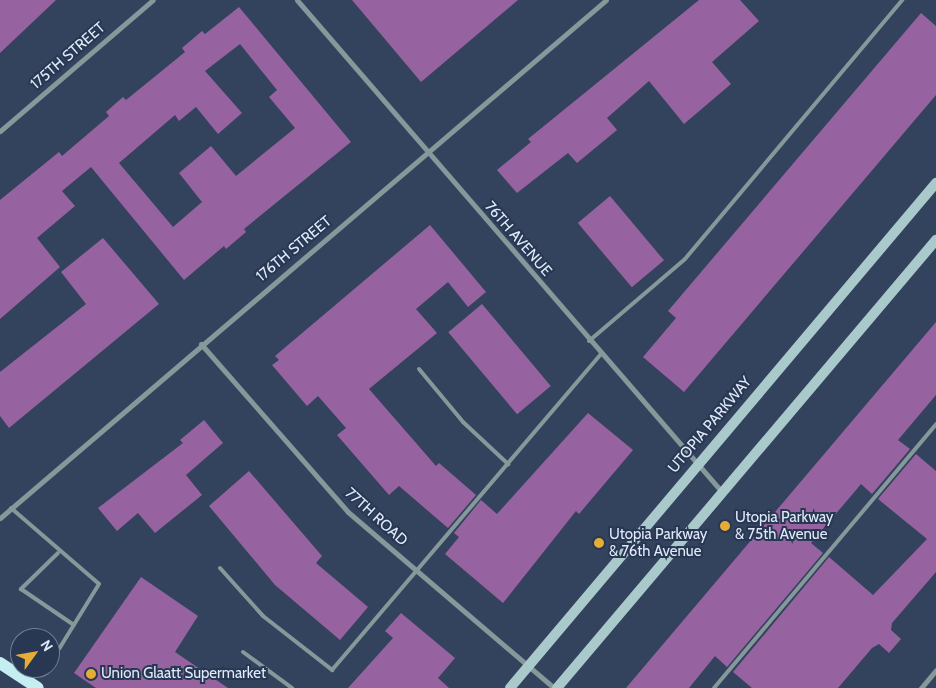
<!DOCTYPE html>
<style>
body{margin:0}
#map{position:relative;width:936px;height:688px;overflow:hidden;background:#33435e;font-family:Cabin,sans-serif}
div>[style]{position:absolute}
.building>*{inset:0;background:#9762a0;transform-origin:0 0}
.service>*{height:4px;margin:-2px;padding:0 2px;transform-origin:2px;border-radius:2px;background:#85999a}
.minor>*{height:5px;margin:-2.5px;padding:0 2.5px;transform-origin:2.5px;border-radius:2.5px;background:#85999a}
.secondary>*{height:10px;margin:-5px;padding:0 5px;transform-origin:5px;border-radius:5px;background:#a9c9cb}
.primary>*{height:12px;margin:-6px;padding:0 6px;transform-origin:6px;border-radius:6px;background:#c5eef1}
.dots>*{width:14px;height:14px;translate:-50% -50%;box-sizing:border-box;border:2px solid #293852;border-radius:50%}
span{translate:-50% -50%;white-space:nowrap;text-align:center;line-height:1.15;-webkit-text-stroke:4px #293852;paint-order:stroke}
.street-label{font-size:15px;color:#e0eafb}
.poi-label{font-size:15px;color:#e0eafb}
.left{translate:0 -50%;text-align:left}
.north{position:absolute;left:10px;top:628px;width:50px;height:50px;box-sizing:border-box;background:#293852;border:1px solid #727f96;border-radius:50%;rotate:58deg;font-size:14px;font-weight:700;line-height:20px;text-align:center;color:#e0eafb}
.north::after{content:'';display:block;margin:auto;width:18px;height:22px;background:#e5ad36;clip-path:polygon(50% 0,100% 100%,50% 72%,0 100%)}
</style>
<div id="map">
<div class="building">
<div style="clip-path:polygon(0 0,56px 0,0 53px)"></div>
<div style="clip-path:polygon(352px 0,518px 0,421px 82px)"></div>
<div style="clip-path:polygon(699px 0,740px 0,759px 21px,712px 62px,731px 84px,684px 124px,649px 81px,607px 118px,617px 130px,577px 163px,568px 153px,517px 193px,497px 170px,531px 142px,528px 139px)"></div>
<div style="clip-path:polygon(evenodd,239px 7px,351px 142px,244px 229px,246px 232px,226px 249px,224px 246px,184px 280px,91px 167px,62px 191px,75px 206px,37px 238px,60px 267px,0 319px,0 200px,59px 152px,62px 156px,109px 116px,106px 112px,123px 97px,126px 100px,185px 52px,182px 48px,202px 31px,205px 34px,239px 7px,240px 44px,277px 90px,269px 97px,295px 128px,236px 176px,211px 146px,179px 173px,202px 202px,173px 227px,119px 163px,175px 115px,179px 121px,196px 107px,218px 134px,242px 113px,205px 71px,240px 44px)"></div>
<div style="clip-path:polygon(921px 13px,936px 26px,936px 95px,684px 392px,643px 357px,676px 318px,668px 311px)"></div>
<div style="left:610px;top:196px;width:84px;height:42px;rotate:50deg"></div>
<div style="clip-path:polygon(430px 225px,486px 292px,468px 307px,448px 282px,416px 309px,437px 333px,369px 389px,436px 466px,439px 463px,476px 495px,448px 528px,399px 486px,389px 495px,337px 435px,346px 428px,318px 396px,307px 406px,272px 365px,279px 360px,275px 356px)"></div>
<div style="clip-path:polygon(103px 238px,159px 304px,9px 428px,0 416px,0 372px,86px 304px,61px 272px)"></div>
<div style="left:482px;top:304px;width:107px;height:44px;rotate:50deg"></div>
<div style="clip-path:polygon(936px 322px,936px 395px,898px 440px,910px 449px,872px 494px,861px 484px,856px 490px,811px 543px,823px 553px,727px 667px,715px 656px,689px 688px,626px 688px)"></div>
<div style="clip-path:polygon(588px 413px,633px 450px,579px 514px,576px 511px,503px 603px,445px 554px,459px 537px,454px 533px,481px 500px,497px 514px)"></div>
<div style="clip-path:polygon(204px 420px,223px 443px,186px 475px,202px 495px,155px 533px,138px 513px,117px 531px,98px 508px,183px 443px,180px 440px)"></div>
<div style="clip-path:polygon(916px 454px,936px 471px,936px 572px,892px 623px,891px 630px,901px 639px,889px 653px,879px 644px,872px 648px,838px 688px,752px 688px,733px 672px,829px 557px,873px 595px,927px 539px,878px 499px)"></div>
<div style="clip-path:polygon(249px 471px,322px 556px,316px 563px,368px 607px,340px 640px,275px 585px,209px 506px)"></div>
<div style="clip-path:polygon(141px 577px,198px 616px,175px 652px,228px 688px,96px 688px,74px 673px)"></div>
<div style="clip-path:polygon(401px 613px,455px 658px,438px 678px,449px 688px,348px 688px,393px 638px,385px 631px)"></div>
</div>
<div class="service">
<div style="left:589px;top:341px;width:126px;rotate:-40.5deg"></div>
<div style="left:685px;top:259px;width:338px;rotate:-50deg"></div>
<div style="left:419px;top:369px;width:69px;rotate:50.3deg"></div>
<div style="left:463px;top:422px;width:62px;rotate:43deg"></div>
<div style="left:11px;top:508px;width:116px;rotate:40.8deg"></div>
<div style="left:99px;top:584px;width:76px;rotate:121.6deg"></div>
<div style="left:58px;top:553px;width:52px;rotate:135.8deg"></div>
<div style="left:21px;top:589px;width:64px;rotate:34.2deg"></div>
<div style="left:220px;top:568px;width:64px;rotate:48.1deg"></div>
<div style="left:263px;top:616px;width:88px;rotate:38deg"></div>
<div style="left:332px;top:670px;width:415px;rotate:-49.6deg"></div>
<div style="left:243px;top:652px;width:61px;rotate:36.3deg"></div>
<div style="left:714px;top:688px;width:345px;rotate:-49.9deg"></div>
</div>
<div class="minor">
<div style="left:297px;top:0;width:650px;rotate:49.18deg"></div>
<div style="left:0;top:131px;width:201px;rotate:-40.6deg"></div>
<div style="left:201px;top:344px;width:223px;rotate:48.8deg"></div>
<div style="left:348px;top:512px;width:271px;rotate:40.5deg"></div>
<div style="left:0;top:518px;width:797px;rotate:-40.52deg"></div>
<div style="left:921px;top:688px;width:23px;rotate:-50deg"></div>
</div>
<div class="secondary">
<div style="left:510px;top:688px;width:661px;rotate:-49.85deg"></div>
<div style="left:557px;top:688px;width:587px;rotate:-49.77deg"></div>
</div>
<div class="primary">
<div style="left:0;top:663px;width:45px;rotate:33.3deg"></div>
</div>
<div class="dots">
<div style="left:725px;top:526px;background:#e5ad36"></div>
<div style="left:599px;top:543px;background:#e5ad36"></div>
<div style="left:91px;top:674px;background:#e5ad36"></div>
</div>
<div class="street-label">
<span style="left:68px;top:56px;rotate:-41deg">175TH STREET</span>
<span style="left:518px;top:239px;rotate:49deg">76TH AVENUE</span>
<span style="left:294px;top:249px;rotate:-40deg">176TH STREET</span>
<span style="left:710px;top:425px;rotate:-50deg">UTOPIA PARKWAY</span>
<span style="left:376px;top:517px;rotate:42deg">77TH ROAD</span>
</div>
<div class="poi-label">
<span class="left" style="left:735px;top:526px">Utopia Parkway<br>&amp; 75th Avenue</span>
<span class="left" style="left:609px;top:543px">Utopia Parkway<br>&amp; 76th Avenue</span>
<span class="left" style="left:101px;top:674px">Union Glaatt Supermarket</span>
</div>
<div class="north">N</div>
</div>
